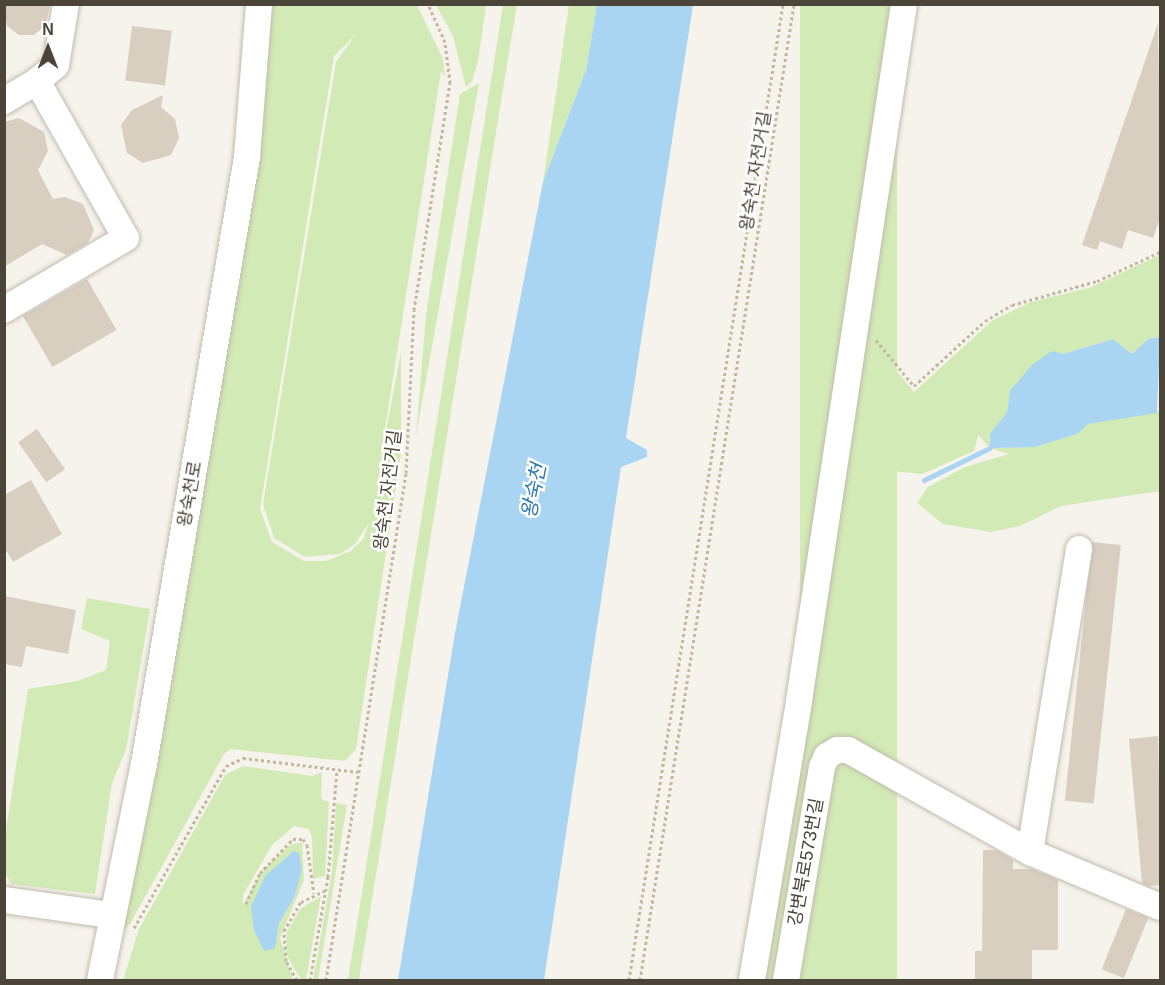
<!DOCTYPE html>
<meta charset="utf-8">
<style>
body{margin:0}
#map{position:relative;width:1165px;height:985px;overflow:hidden;background:#f6f3ec;font-family:Arial,"Noto Sans KR",sans-serif}
div>[style]{position:absolute}
.green>*{inset:0;background:#d2eab5;transform-origin:0 0}
.water>*{inset:0;background:#a9d4f2}
.stream>*{height:5px;margin:-2.5px;padding:0 2.5px;transform-origin:2.5px;border-radius:2.5px;background:#a9d4f2}
.building>*{inset:0;background:#d8cfc1;transform-origin:0 0}
.path>*{height:3px;margin-top:-1.5px;transform-origin:0;background:repeating-linear-gradient(90deg,#c4b79f 0 3px,transparent 0 6px)}
.roads{filter:drop-shadow(0 0 2px #c2bbae) drop-shadow(0 0 2px #c2bbae)}
.minor>*{height:26px;margin:-13px;padding:0 13px;transform-origin:13px;border-radius:13px;background:#fff}
span{translate:-50% -50%;white-space:nowrap;text-align:center;line-height:1.15;-webkit-text-stroke:5px #fff;paint-order:stroke}
.street-label{font-size:18px;color:#4b4439}
.water-label{font-size:20px;color:#2e7ab2;font-style:italic}
.frame{position:absolute;inset:0;border:6px solid #4b4439;pointer-events:none}
.north{position:absolute;left:18px;top:18px;width:60px;height:60px;-webkit-text-stroke:4px #fff;paint-order:stroke;rotate:0deg;font-size:16px;font-weight:700;line-height:24px;text-align:center;color:#4b4439}
.north::after{content:'';display:block;margin:auto;width:21px;height:27px;background:#4b4439;clip-path:polygon(50% 0,100% 100%,50% 72%,0 100%)}
</style>
<div id="map">
<div class="green">
<div style="clip-path:polygon(evenodd,270px 5px,417px 5px,443px 59px,445px 77px,441px 71px,379px 468px,401px 352px,401px 454px,356px 749px,345px 761px,231px 749px,224px 754px,130px 924px,118px 934px,248px 204px,264px 103px,270px 5px,356px 34px,336px 62px,263px 504px,274px 538px,305px 557px,340px 554px,355px 544px,369px 522px,364px 538px,351px 551px,326px 561px,304px 561px,272px 542px,260px 509px,334px 56px,356px 34px)"></div>
<div style="clip-path:polygon(436px 5px,486px 5px,478px 61px,472px 81px,466px 87px,453px 36px)"></div>
<div style="clip-path:polygon(503px 5px,517px 5px,504px 83px,359px 980px,348px 980px)"></div>
<div style="clip-path:polygon(569px 5px,597px 5px,586px 70px,543px 182px)"></div>
<div style="left:800px;top:5px;width:97px;height:987px"></div>
<div style="clip-path:polygon(479px 83px,416px 436px,426px 315px,460px 94px)"></div>
<div style="clip-path:polygon(1160px 255px,1160px 337px,1148px 339px,1132px 354px,1113px 339px,1063px 354px,1010px 391px,1007px 412px,990px 434px,990px 448px,1035px 447px,1077px 434px,1088px 424px,1160px 411px,1160px 491px,1061px 506px,1020px 526px,991px 532px,943px 524px,917px 503px,928px 487px,965px 467px,1009px 454px,990px 448px,978px 435px,974px 451px,922px 474px,843px 466px,866px 334px,914px 392px,993px 320px,1031px 302px,1089px 288px)"></div>
<div style="clip-path:polygon(87px 598px,150px 609px,126px 750px,112px 783px,95px 894px,11px 884px,4px 871px,5px 836px,28px 689px,78px 681px,106px 670px,110px 641px,81px 629px)"></div>
<div style="clip-path:polygon(799px 730px,816px 752px,776px 980px,759px 980px)"></div>
<div style="clip-path:polygon(243px 766px,312px 776px,322px 772px,321px 799px,329px 802px,325px 876px,313px 879px,312px 837px,309px 829px,294px 826px,272px 845px,243px 895px,243px 905px,260px 873px,290px 845px,302px 842px,304px 880px,280px 938px,293px 980px,123px 980px,139px 929px,225px 775px)"></div>
<div style="clip-path:polygon(336px 803px,347px 805px,318px 980px,313px 980px,332px 871px)"></div>
<div style="clip-path:polygon(321px 896px,306px 980px,301px 980px,286px 954px,287px 932px,300px 909px)"></div>
</div>
<div class="water">
<div style="clip-path:polygon(597px 5px,693px 5px,626px 438px,647px 450px,647px 457px,621px 467px,544px 980px,398px 980px,455px 633px,543px 182px,586px 70px)"></div>
<div style="clip-path:polygon(1160px 337px,1157px 413px,1088px 424px,1077px 434px,1035px 447px,990px 448px,990px 434px,1007px 412px,1010px 391px,1032px 365px,1052px 351px,1063px 354px,1113px 339px,1132px 354px,1148px 339px)"></div>
<div style="clip-path:polygon(294px 851px,299px 853px,302px 870px,294px 898px,279px 923px,275px 948px,264px 951px,254px 930px,251px 906px,266px 875px)"></div>
</div>
<div class="stream">
<div style="left:924px;top:480px;width:73px;rotate:-25.9deg"></div>
</div>
<div class="building">
<div style="clip-path:polygon(4px 4px,50px 4px,46px 25px,34px 35px,19px 35px,7px 26px)"></div>
<div style="clip-path:polygon(1158px 23px,1161px 215px,1153px 238px,1128px 230px,1122px 249px,1100px 241px,1097px 250px,1082px 245px)"></div>
<div style="left:132px;top:26px;width:40px;height:55px;rotate:7deg"></div>
<div style="clip-path:polygon(163px 95px,161px 107px,175px 119px,179px 138px,171px 155px,143px 163px,127px 153px,121px 125px,132px 110px)"></div>
<div style="clip-path:polygon(19px 118px,44px 132px,48px 151px,38px 170px,53px 199px,65px 197px,83px 204px,94px 230px,88px 243px,67px 255px,42px 244px,4px 267px,4px 122px)"></div>
<div style="left:87px;top:279px;width:59px;height:74px;rotate:60deg"></div>
<div style="left:37px;top:429px;width:49px;height:23px;rotate:55deg"></div>
<div style="clip-path:polygon(31px 480px,62px 534px,13px 562px,4px 547px,4px 495px)"></div>
<div style="left:1092px;top:542px;width:29px;height:260px;rotate:6deg"></div>
<div style="clip-path:polygon(4px 596px,76px 610px,68px 654px,26px 646px,22px 667px,4px 664px)"></div>
<div style="clip-path:polygon(1158px 736px,1161px 885px,1148px 886px,1142px 883px,1129px 739px)"></div>
<div style="clip-path:polygon(983px 850px,996px 850px,1013px 860px,1013px 869px,1032px 869px,1058px 880px,1058px 950px,1032px 950px,1032px 981px,975px 980px,975px 951px,982px 951px)"></div>
<div style="left:1126px;top:909px;width:24px;height:65px;rotate:22deg"></div>
</div>
<div class="path">
<div style="left:876px;top:340px;width:60px;rotate:50.4deg"></div>
<div style="left:914px;top:386px;width:96px;rotate:-42.5deg"></div>
<div style="left:985px;top:321px;width:31px;rotate:-31deg"></div>
<div style="left:1012px;top:305px;width:88px;rotate:-15.8deg"></div>
<div style="left:1097px;top:281px;width:69px;rotate:-24.7deg"></div>
<div style="left:246px;top:904px;width:34px;rotate:-66deg"></div>
<div style="left:260px;top:873px;width:47px;rotate:-45.9deg"></div>
<div style="left:293px;top:839px;width:10px"></div>
<div style="left:303px;top:839px;width:7px;rotate:56deg"></div>
<div style="left:307px;top:845px;width:49px;rotate:81.9deg"></div>
<div style="left:134px;top:928px;width:186px;rotate:-60.4deg"></div>
<div style="left:226px;top:766px;width:19px;rotate:-25deg"></div>
<div style="left:243px;top:758px;width:116px;rotate:6.9deg"></div>
<div style="left:297px;top:980px;width:22px;rotate:-120deg"></div>
<div style="left:286px;top:961px;width:30px;rotate:-94deg"></div>
<div style="left:284px;top:931px;width:34px;rotate:-60deg"></div>
<div style="left:301px;top:902px;width:26px;rotate:-25deg"></div>
<div style="left:310px;top:980px;width:105px;rotate:-80.1deg"></div>
<div style="left:328px;top:877px;width:108px;rotate:-85.2deg"></div>
<div style="left:326px;top:980px;width:513px;rotate:-81.03deg"></div>
<div style="left:406px;top:473px;width:163px;rotate:-87.2deg"></div>
<div style="left:414px;top:310px;width:230px;rotate:-81deg"></div>
<div style="left:450px;top:83px;width:41px;rotate:-97deg"></div>
<div style="left:445px;top:42px;width:42px;rotate:-114.1deg"></div>
<div style="left:629px;top:980px;width:988px;rotate:-81.03deg"></div>
<div style="left:640px;top:980px;width:988px;rotate:-81.03deg"></div>
</div>
<div class="roads">
<div class="minor">
<div style="left:37px;top:81px;width:25px;rotate:-40deg"></div>
<div style="left:56px;top:65px;width:62px;rotate:-80.7deg"></div>
<div style="left:4px;top:101px;width:39px;rotate:-31deg"></div>
<div style="left:37px;top:81px;width:180px;rotate:60.5deg"></div>
<div style="left:126px;top:238px;width:142px;rotate:149.5deg"></div>
<div style="left:1030px;top:852px;width:307px;rotate:-80.8deg"></div>
<div style="left:4px;top:900px;width:108px;rotate:8deg"></div>
<div style="left:100px;top:980px;width:220px;rotate:-78.5deg"></div>
<div style="left:144px;top:764px;width:616px;rotate:-80.37deg"></div>
<div style="left:247px;top:157px;width:153px;rotate:-85.5deg"></div>
<div style="left:752px;top:980px;width:283px;rotate:-80.4deg"></div>
<div style="left:799px;top:701px;width:705px;rotate:-81.43deg"></div>
<div style="left:786px;top:980px;width:216px;rotate:-80.4deg"></div>
<div style="left:822px;top:767px;width:12px;rotate:-66deg"></div>
<div style="left:827px;top:756px;width:12px;rotate:-31deg"></div>
<div style="left:837px;top:750px;width:11px"></div>
<div style="left:848px;top:750px;width:209px;rotate:29.3deg"></div>
<div style="left:1030px;top:852px;width:141px;rotate:22.9deg"></div>
</div>
</div>
<div class="street-label">
<span style="left:756px;top:171px;rotate:-81deg">왕숙천 자전거길</span>
<span style="left:388px;top:490px;rotate:-83deg">왕숙천 자전거길</span>
<span style="left:190px;top:494px;rotate:-80deg">왕숙천로</span>
<span style="left:806px;top:862px;rotate:-80deg">강변북로573번길</span>
</div>
<div class="water-label">
<span style="left:534px;top:491px;rotate:-79deg">왕숙천</span>
</div>
<div class="frame"></div>
<div class="north">N</div>
</div>
